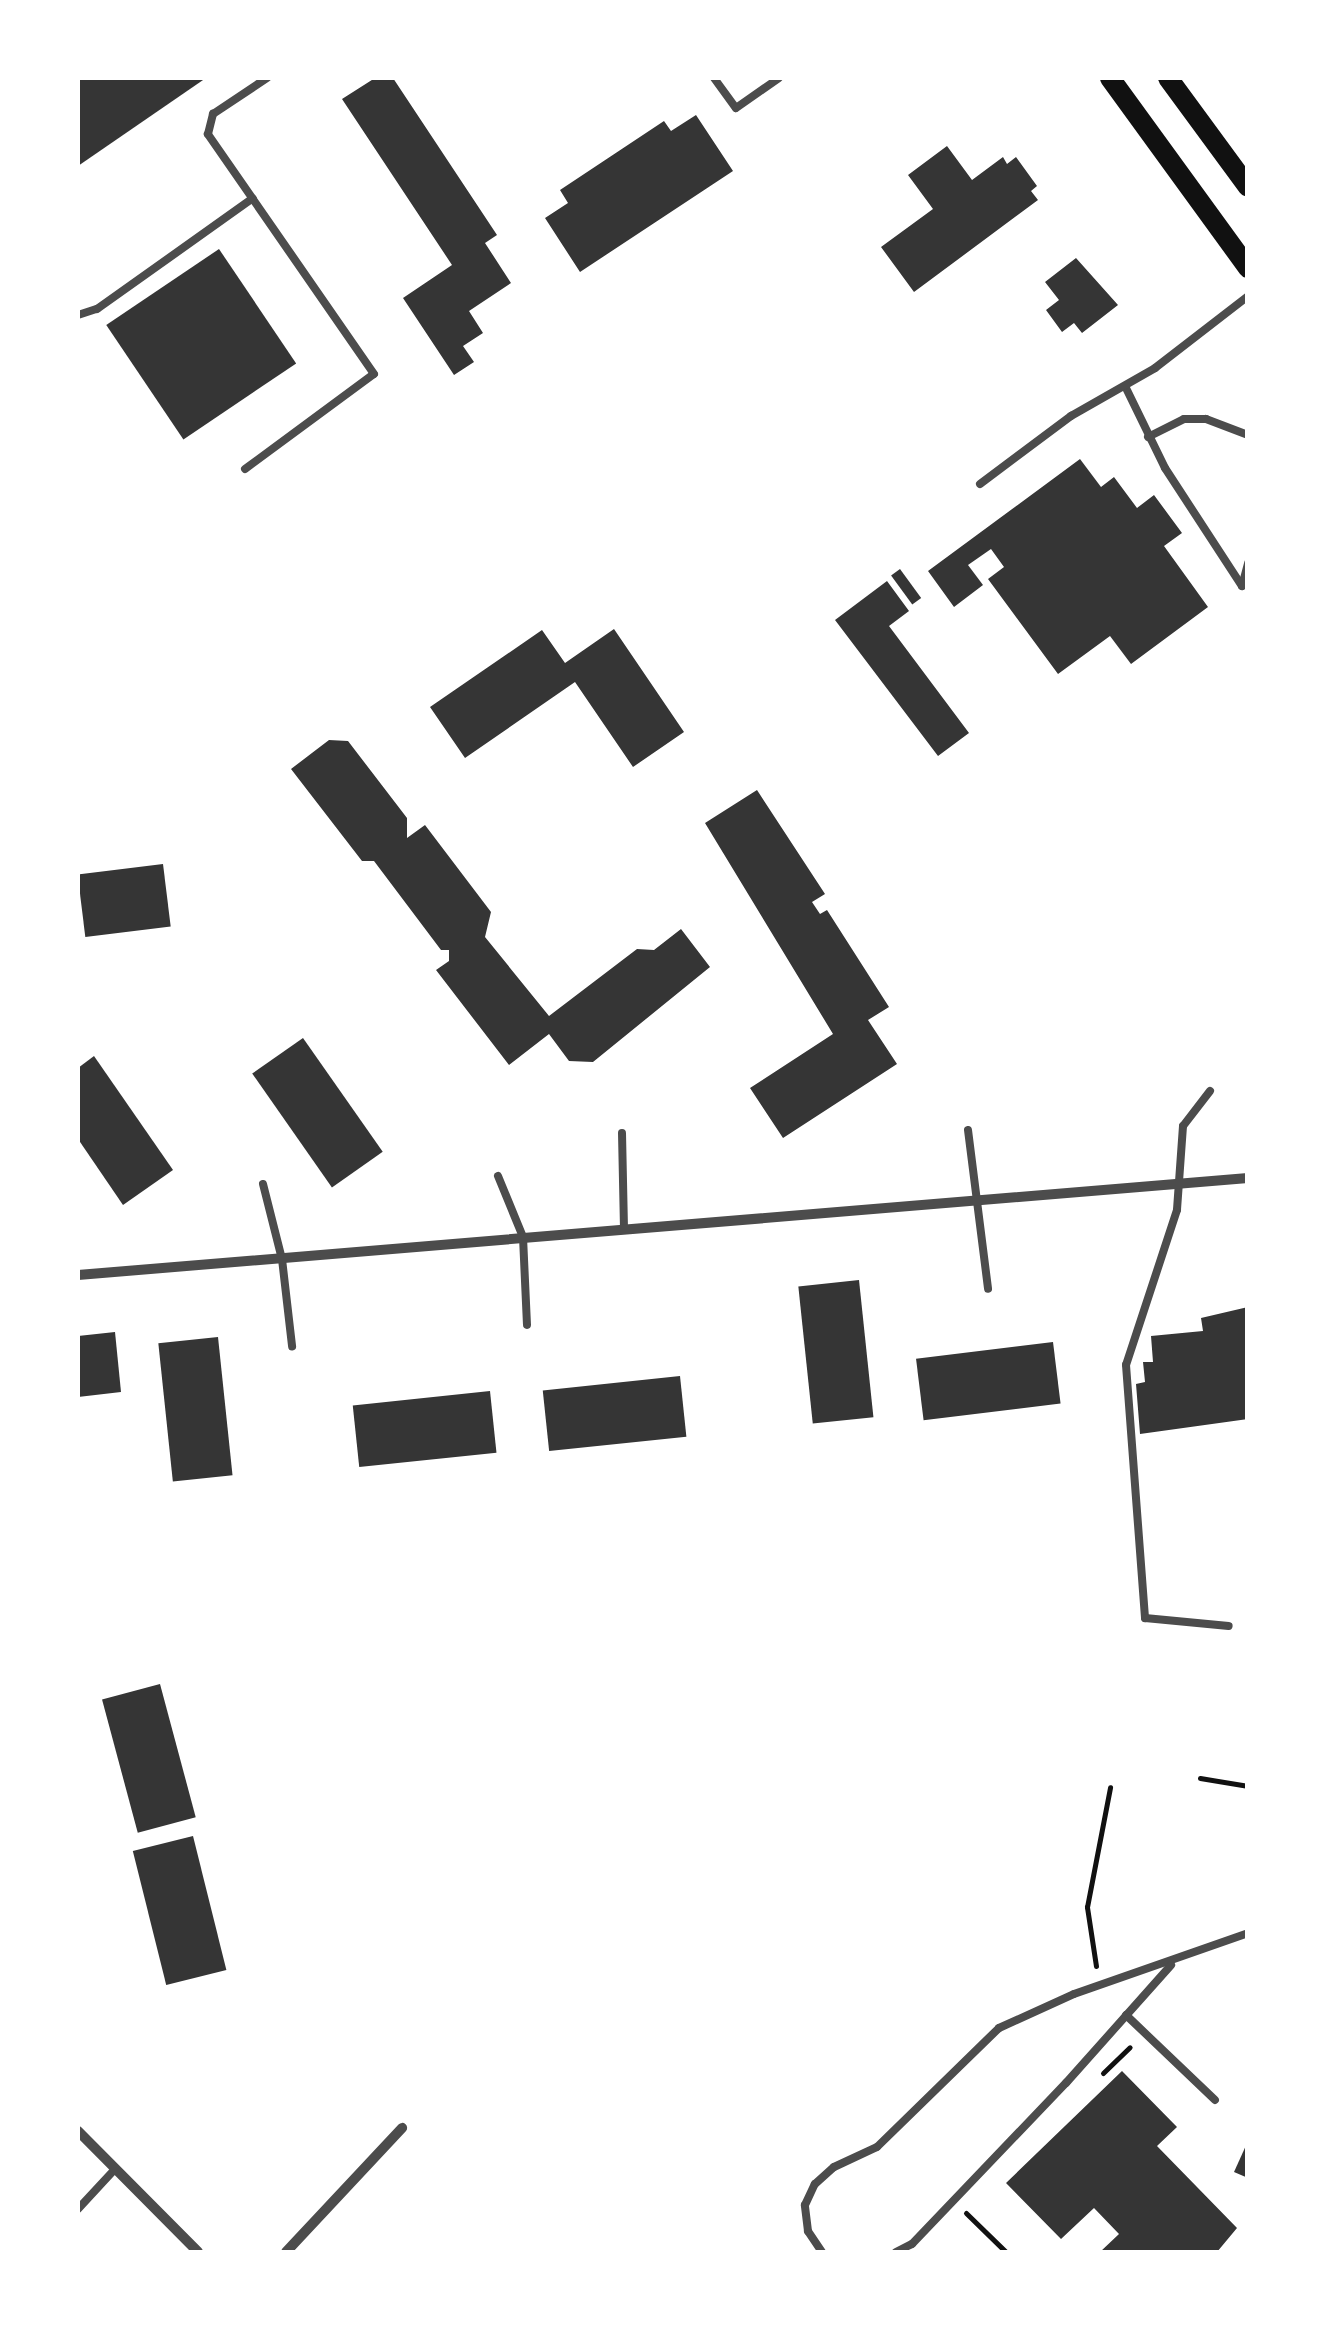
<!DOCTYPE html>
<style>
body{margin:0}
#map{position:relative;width:1325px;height:2330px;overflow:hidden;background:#fff;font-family:Manrope,sans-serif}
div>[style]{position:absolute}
.building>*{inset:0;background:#353535;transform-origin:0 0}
.path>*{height:5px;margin:-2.5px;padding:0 2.5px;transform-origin:2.5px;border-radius:2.5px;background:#111}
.service>*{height:8px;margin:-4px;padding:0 4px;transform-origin:4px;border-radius:4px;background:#4c4c4c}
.minor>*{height:10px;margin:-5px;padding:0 5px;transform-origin:5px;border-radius:5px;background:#4c4c4c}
.secondary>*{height:20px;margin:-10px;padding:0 10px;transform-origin:10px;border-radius:10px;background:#111}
span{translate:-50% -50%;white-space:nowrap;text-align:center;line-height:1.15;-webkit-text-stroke:8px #fff;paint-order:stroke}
.frame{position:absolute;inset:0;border:80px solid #fff;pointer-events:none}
</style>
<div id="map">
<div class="building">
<div style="clip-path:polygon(78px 78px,206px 78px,78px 166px)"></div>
<div style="clip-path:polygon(375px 78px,393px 78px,497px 235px,485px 243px,511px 283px,469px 311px,483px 333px,463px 346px,474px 362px,454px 375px,403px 298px,452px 265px,342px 99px)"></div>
<div style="clip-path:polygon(696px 115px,733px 171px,580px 272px,545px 218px,568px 203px,560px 190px,664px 121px,671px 131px)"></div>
<div style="clip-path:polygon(947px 146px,972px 180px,1003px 157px,1007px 164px,1016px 157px,1037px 186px,1031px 191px,1038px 200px,914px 292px,881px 247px,933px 209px,908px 175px)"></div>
<div style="left:219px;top:249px;width:138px;height:136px;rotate:56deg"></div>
<div style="clip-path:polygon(1076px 258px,1118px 305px,1082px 333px,1074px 323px,1062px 332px,1046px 310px,1059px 300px,1045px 282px)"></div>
<div style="clip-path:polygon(1080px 459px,1101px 487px,1114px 477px,1137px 508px,1154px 495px,1182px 533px,1164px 546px,1208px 607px,1131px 664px,1110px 636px,1058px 674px,988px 579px,1004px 567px,991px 549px,968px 565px,983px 585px,954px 607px,928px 571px)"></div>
<div style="left:900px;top:569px;width:36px;height:11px;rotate:54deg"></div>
<div style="clip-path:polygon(887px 581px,909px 611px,889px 626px,969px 733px,938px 756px,835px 620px)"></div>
<div style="clip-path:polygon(614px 629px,684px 732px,633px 767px,575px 682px,465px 758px,430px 707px,542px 630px,565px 663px)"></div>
<div style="clip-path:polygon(329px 740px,348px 741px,407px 818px,407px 838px,425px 825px,491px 912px,485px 937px,549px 1016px,637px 949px,654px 950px,681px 929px,710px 967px,593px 1062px,569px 1061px,549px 1034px,509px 1065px,436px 970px,449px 961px,449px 950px,441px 950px,374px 861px,362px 861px,291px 769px)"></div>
<div style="clip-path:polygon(757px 790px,825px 894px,812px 902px,820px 914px,827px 910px,889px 1007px,868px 1020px,897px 1064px,783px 1138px,750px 1088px,833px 1034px,705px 823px)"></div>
<div style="left:163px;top:864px;width:63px;height:86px;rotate:83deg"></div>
<div style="left:303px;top:1038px;width:139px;height:62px;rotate:55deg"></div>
<div style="clip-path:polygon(94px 1056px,173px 1170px,123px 1205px,78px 1139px,78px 1068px)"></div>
<div style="left:859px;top:1280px;width:138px;height:61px;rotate:84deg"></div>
<div style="clip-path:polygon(1248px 1307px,1248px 1419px,1140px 1434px,1136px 1384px,1145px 1382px,1143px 1362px,1153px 1362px,1151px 1336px,1203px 1331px,1201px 1318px)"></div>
<div style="clip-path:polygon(115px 1332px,121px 1392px,78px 1397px,78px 1336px)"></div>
<div style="left:218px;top:1337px;width:139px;height:60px;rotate:84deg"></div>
<div style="left:1053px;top:1342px;width:62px;height:138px;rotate:83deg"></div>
<div style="left:680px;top:1376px;width:61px;height:138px;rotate:84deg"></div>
<div style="left:490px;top:1391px;width:62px;height:138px;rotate:84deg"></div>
<div style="left:160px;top:1684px;width:138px;height:60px;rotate:75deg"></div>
<div style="left:193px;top:1836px;width:138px;height:62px;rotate:76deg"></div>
<div style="clip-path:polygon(1122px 2071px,1177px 2127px,1157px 2146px,1237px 2228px,1217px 2252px,1100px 2252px,1119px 2234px,1094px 2208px,1061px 2239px,1006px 2183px)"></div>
<div style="clip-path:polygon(1248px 2141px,1248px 2178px,1234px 2172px)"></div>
</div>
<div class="path">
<div style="left:1200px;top:1778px;width:49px;rotate:9.5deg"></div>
<div style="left:1096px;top:1966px;width:60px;rotate:-98.7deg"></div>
<div style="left:1087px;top:1907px;width:122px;rotate:-79.1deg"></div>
<div style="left:1103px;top:2073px;width:37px;rotate:-44deg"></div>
<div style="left:966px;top:2213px;width:56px;rotate:44.3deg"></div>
</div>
<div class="service">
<div style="left:714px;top:78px;width:37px;rotate:54deg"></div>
<div style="left:736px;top:108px;width:52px;rotate:-34.9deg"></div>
<div style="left:78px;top:315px;width:20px;rotate:-18deg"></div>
<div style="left:97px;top:309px;width:191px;rotate:-35.4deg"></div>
<div style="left:1126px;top:388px;width:89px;rotate:64deg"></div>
<div style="left:1165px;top:468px;width:141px;rotate:56.9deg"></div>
<div style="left:1148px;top:437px;width:40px;rotate:-26.6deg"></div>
<div style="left:1184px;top:419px;width:22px"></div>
<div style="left:1206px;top:419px;width:45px;rotate:20.9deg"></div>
<div style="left:245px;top:469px;width:160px;rotate:-36.4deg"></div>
<div style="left:374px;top:374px;width:292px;rotate:-124.7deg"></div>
<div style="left:208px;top:134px;width:21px;rotate:-76deg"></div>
<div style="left:213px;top:114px;width:65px;rotate:-33.7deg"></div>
<div style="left:980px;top:484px;width:114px;rotate:-36.8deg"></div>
<div style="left:1071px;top:416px;width:97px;rotate:-29.7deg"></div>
<div style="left:1155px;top:368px;width:118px;rotate:-37.7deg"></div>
<div style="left:1242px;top:586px;width:24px;rotate:-75deg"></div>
<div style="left:1210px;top:1091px;width:44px;rotate:127.6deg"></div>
<div style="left:1183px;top:1126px;width:84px;rotate:94.1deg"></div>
<div style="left:1177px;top:1210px;width:163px;rotate:108.2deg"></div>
<div style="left:1126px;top:1365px;width:254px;rotate:85.7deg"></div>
<div style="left:1145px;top:1618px;width:84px;rotate:5.4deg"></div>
<div style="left:968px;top:1130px;width:160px;rotate:82.8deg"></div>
<div style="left:622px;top:1133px;width:96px;rotate:88.8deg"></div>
<div style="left:498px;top:1176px;width:66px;rotate:67.7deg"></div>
<div style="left:523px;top:1237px;width:88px;rotate:87.4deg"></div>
<div style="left:263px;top:1184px;width:77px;rotate:75.8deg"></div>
<div style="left:282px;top:1259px;width:88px;rotate:83.4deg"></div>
<div style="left:1126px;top:2015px;width:123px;rotate:43.7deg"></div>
<div style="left:78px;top:2209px;width:54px;rotate:-47.2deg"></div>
<div style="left:822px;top:2252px;width:25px;rotate:-124deg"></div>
<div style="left:808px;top:2231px;width:26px;rotate:-97deg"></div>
<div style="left:805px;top:2205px;width:23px;rotate:-65deg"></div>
<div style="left:815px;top:2184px;width:25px;rotate:-42deg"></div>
<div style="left:834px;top:2167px;width:47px;rotate:-24.9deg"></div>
<div style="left:877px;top:2147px;width:170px;rotate:-44.3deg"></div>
<div style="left:999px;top:2028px;width:82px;rotate:-24.4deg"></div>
<div style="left:1074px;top:1994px;width:184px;rotate:-19.3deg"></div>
<div style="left:896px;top:2252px;width:18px;rotate:-27deg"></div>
<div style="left:912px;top:2244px;width:223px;rotate:-46.3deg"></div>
<div style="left:1066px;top:2083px;width:158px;rotate:-48.3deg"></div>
</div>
<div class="minor">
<div style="left:78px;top:1275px;width:1174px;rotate:-4.74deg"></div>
<div style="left:78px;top:2131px;width:170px;rotate:45.2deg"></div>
<div style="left:286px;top:2252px;width:170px;rotate:-46.9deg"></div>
</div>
<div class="secondary">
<div style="left:1110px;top:78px;width:235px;rotate:54deg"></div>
<div style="left:1168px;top:78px;width:135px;rotate:53.7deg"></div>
</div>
<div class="frame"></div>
</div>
